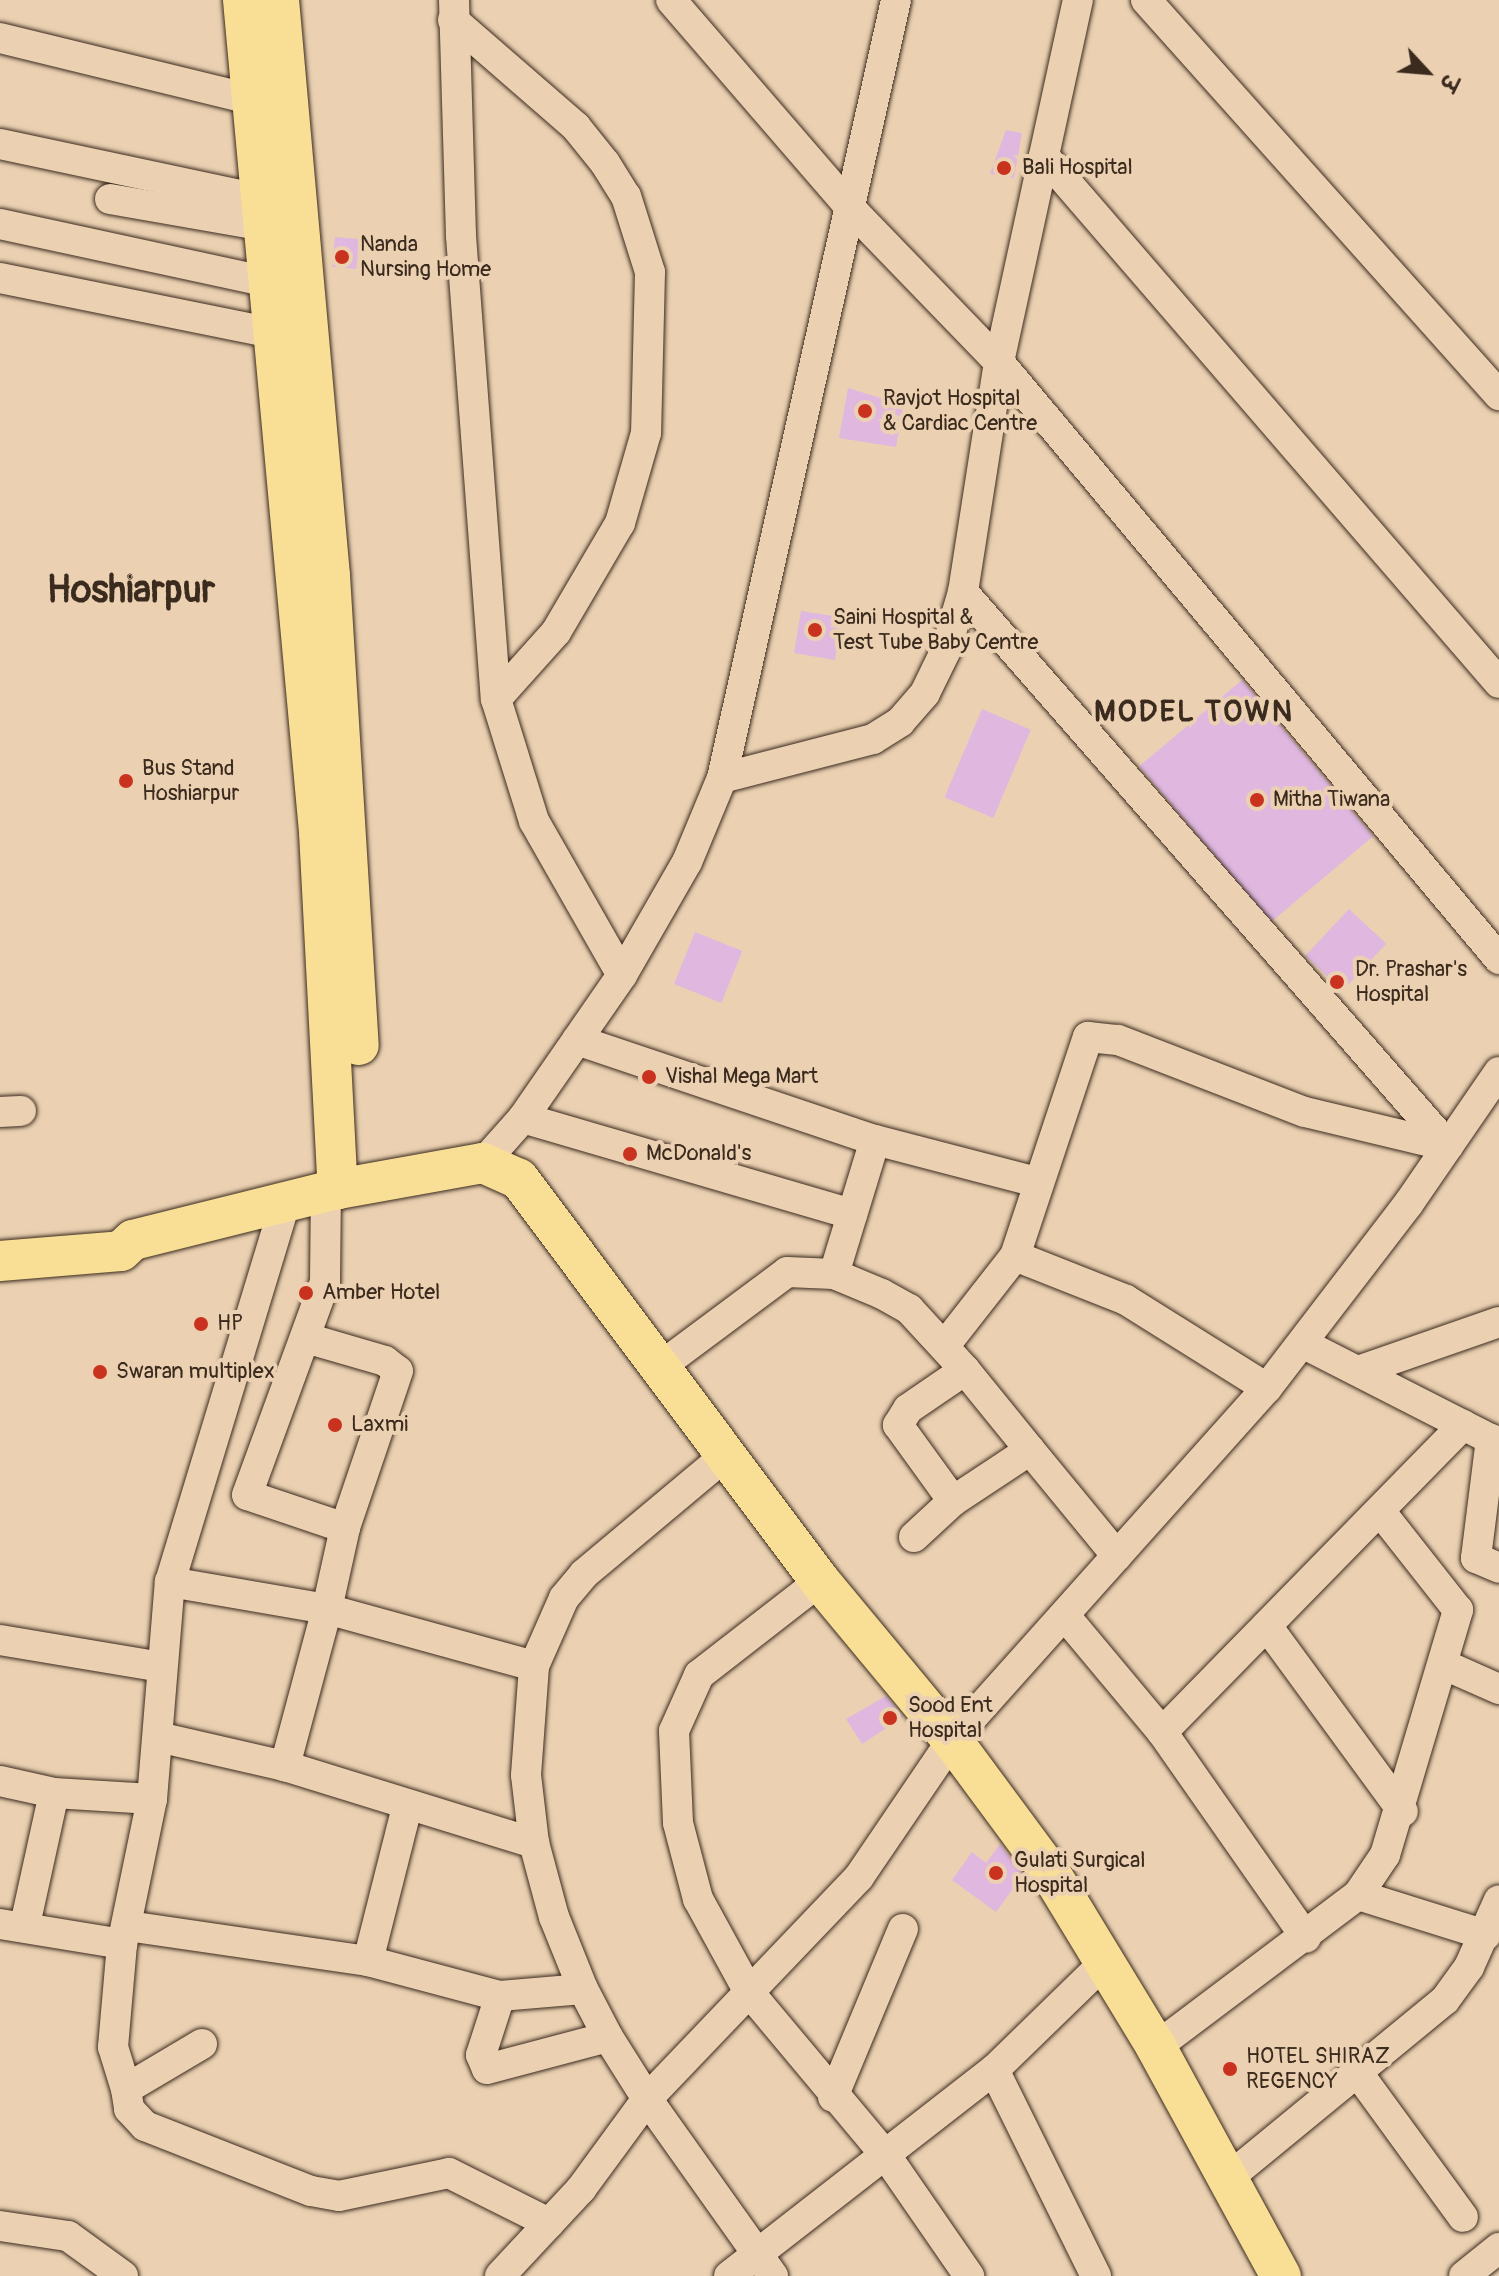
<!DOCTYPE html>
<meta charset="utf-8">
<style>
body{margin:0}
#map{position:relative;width:1499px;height:2276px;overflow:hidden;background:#ebd1b2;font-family:Pangolin,"Playpen Sans Deva",sans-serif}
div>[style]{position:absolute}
.building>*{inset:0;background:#dfb7df;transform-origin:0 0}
.roads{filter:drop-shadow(0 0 2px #3b2a1e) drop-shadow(0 0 2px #3b2a1e)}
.minor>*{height:30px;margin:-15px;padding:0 15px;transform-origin:15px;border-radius:15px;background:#ebd1b2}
.major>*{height:40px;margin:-20px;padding:0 20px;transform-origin:20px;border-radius:20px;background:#f9df96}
.dots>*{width:22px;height:22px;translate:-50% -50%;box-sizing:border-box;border:4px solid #ebd1b2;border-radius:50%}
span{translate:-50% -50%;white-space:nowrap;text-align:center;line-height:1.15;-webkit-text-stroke:8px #ebd1b2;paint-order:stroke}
.poi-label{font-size:22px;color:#3b2a1e}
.left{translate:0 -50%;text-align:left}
.district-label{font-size:30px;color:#3b2a1e;font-weight:700;letter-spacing:2px}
.town-label{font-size:38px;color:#3b2a1e;font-weight:700}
.north{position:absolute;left:1387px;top:32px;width:80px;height:80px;-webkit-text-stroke:6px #ebd1b2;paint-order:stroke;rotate:116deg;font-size:22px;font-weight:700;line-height:32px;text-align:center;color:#3b2a1e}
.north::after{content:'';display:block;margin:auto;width:28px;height:36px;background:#3b2a1e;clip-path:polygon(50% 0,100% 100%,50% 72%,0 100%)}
</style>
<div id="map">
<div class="building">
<div style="clip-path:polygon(1006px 130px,1022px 133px,1014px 178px,990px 174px)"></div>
<div style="left:335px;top:237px;width:24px;height:30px;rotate:5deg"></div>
<div style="clip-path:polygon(848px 388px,903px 405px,896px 447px,839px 438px)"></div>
<div style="clip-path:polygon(801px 611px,833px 616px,831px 627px,840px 629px,835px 660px,794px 653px)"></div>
<div style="left:1242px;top:680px;width:204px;height:134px;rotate:50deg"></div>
<div style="left:982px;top:709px;width:53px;height:96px;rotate:23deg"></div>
<div style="left:1349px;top:909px;width:51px;height:64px;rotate:43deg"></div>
<div style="left:695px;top:932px;width:51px;height:56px;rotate:22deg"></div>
<div style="clip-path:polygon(886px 1696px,903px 1717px,862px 1744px,846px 1719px)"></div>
<div style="clip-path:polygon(1000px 1844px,1023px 1875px,996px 1912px,952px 1880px,972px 1852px,986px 1863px)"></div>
</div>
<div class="roads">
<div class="minor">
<div style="left:454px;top:0;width:236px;rotate:88.3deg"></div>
<div style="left:461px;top:236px;width:464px;rotate:85.7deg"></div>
<div style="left:496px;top:699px;width:128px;rotate:72.7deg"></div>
<div style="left:534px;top:821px;width:177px;rotate:60.3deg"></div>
<div style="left:671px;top:0;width:279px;rotate:49.2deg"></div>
<div style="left:853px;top:211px;width:210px;rotate:46deg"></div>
<div style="left:999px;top:362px;width:779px;rotate:50.05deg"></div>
<div style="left:1146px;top:0;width:530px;rotate:48.21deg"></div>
<div style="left:453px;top:20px;width:163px;rotate:41deg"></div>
<div style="left:576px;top:127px;width:46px;rotate:51.1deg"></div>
<div style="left:605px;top:163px;width:39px;rotate:58deg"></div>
<div style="left:626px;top:196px;width:80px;rotate:72.5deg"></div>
<div style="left:650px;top:272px;width:161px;rotate:91.4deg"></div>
<div style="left:646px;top:433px;width:94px;rotate:106.1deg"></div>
<div style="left:620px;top:523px;width:126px;rotate:120.4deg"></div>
<div style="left:556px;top:632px;width:90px;rotate:131.8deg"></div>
<div style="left:0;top:38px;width:261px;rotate:13.7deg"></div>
<div style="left:0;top:144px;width:269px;rotate:12deg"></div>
<div style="left:1044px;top:156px;width:696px;rotate:49.19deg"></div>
<div style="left:110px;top:199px;width:157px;rotate:9.9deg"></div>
<div style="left:0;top:224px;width:275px;rotate:12.2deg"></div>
<div style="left:0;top:278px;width:278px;rotate:11.4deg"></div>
<div style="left:963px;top:592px;width:736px;rotate:48.8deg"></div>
<div style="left:722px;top:778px;width:156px;rotate:-14.5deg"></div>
<div style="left:873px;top:739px;width:32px;rotate:-32deg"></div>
<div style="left:900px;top:722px;width:38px;rotate:-49deg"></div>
<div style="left:925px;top:693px;width:48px;rotate:-64deg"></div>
<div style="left:946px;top:650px;width:60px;rotate:-73.7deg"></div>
<div style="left:963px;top:592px;width:233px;rotate:-81.1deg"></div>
<div style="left:999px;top:362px;width:371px;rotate:-77.7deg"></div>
<div style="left:577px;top:1040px;width:314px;rotate:18.6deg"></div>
<div style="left:875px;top:1140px;width:166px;rotate:14.6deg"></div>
<div style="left:0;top:1112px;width:21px;rotate:-3deg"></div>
<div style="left:523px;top:1118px;width:343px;rotate:16.3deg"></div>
<div style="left:483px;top:1163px;width:60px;rotate:-48.4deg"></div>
<div style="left:523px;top:1118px;width:174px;rotate:-55.3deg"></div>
<div style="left:622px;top:975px;width:130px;rotate:-60.1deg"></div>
<div style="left:687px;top:862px;width:91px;rotate:-67.4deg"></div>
<div style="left:722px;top:778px;width:797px;rotate:-77.39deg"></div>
<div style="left:1015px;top:1256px;width:119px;rotate:21.6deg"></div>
<div style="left:1126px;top:1300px;width:166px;rotate:32deg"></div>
<div style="left:834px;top:1274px;width:140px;rotate:-73deg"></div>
<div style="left:306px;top:1338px;width:82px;rotate:16.2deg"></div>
<div style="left:385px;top:1361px;width:16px;rotate:38deg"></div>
<div style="left:398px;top:1371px;width:166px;rotate:108.7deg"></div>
<div style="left:946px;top:1344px;width:112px;rotate:-51.9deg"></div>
<div style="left:1015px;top:1256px;width:231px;rotate:-71.6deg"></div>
<div style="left:1088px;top:1037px;width:30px;rotate:6deg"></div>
<div style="left:1118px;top:1040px;width:200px;rotate:21.1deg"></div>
<div style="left:1305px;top:1112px;width:147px;rotate:13.4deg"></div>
<div style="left:1304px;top:1344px;width:178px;rotate:27deg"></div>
<div style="left:1463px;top:1425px;width:430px;rotate:134.4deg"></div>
<div style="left:1162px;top:1732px;width:251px;rotate:55deg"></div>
<div style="left:661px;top:1366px;width:157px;rotate:-36.7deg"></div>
<div style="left:787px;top:1272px;width:47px;rotate:2.4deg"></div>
<div style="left:834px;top:1274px;width:52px;rotate:22.6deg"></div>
<div style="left:882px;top:1294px;width:31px;rotate:29deg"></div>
<div style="left:909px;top:1309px;width:83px;rotate:47.4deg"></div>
<div style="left:965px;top:1370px;width:69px;rotate:145.6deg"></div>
<div style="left:908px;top:1409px;width:19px;rotate:122deg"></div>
<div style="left:898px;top:1425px;width:94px;rotate:54.1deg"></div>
<div style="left:953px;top:1501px;width:92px;rotate:-33.5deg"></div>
<div style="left:1030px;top:1450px;width:137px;rotate:50.6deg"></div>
<div style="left:1364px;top:1369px;width:143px;rotate:-19.2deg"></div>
<div style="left:965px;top:1370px;width:103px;rotate:50.9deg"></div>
<div style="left:1463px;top:1425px;width:31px;rotate:27deg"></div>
<div style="left:1491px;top:1439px;width:120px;rotate:97.2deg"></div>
<div style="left:1476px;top:1558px;width:25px;rotate:23deg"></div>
<div style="left:914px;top:1537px;width:53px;rotate:-42.7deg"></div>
<div style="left:820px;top:1581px;width:153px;rotate:142.2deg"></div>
<div style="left:699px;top:1675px;width:61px;rotate:114.1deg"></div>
<div style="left:674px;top:1731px;width:92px;rotate:87.5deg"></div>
<div style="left:678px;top:1823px;width:79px;rotate:75.3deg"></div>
<div style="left:698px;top:1899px;width:106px;rotate:61.3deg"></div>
<div style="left:749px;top:1992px;width:215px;rotate:50.1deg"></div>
<div style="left:887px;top:2157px;width:145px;rotate:55.4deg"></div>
<div style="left:170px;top:1582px;width:396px;rotate:-73.1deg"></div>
<div style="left:1065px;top:1616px;width:151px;rotate:50.1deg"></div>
<div style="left:1267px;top:1626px;width:230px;rotate:53.8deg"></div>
<div style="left:0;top:1640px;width:164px;rotate:9.5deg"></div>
<div style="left:534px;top:1666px;width:215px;rotate:-164.6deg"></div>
<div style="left:327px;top:1609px;width:163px;rotate:105deg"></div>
<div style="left:285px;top:1766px;width:261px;rotate:17.2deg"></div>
<div style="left:1447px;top:1666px;width:57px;rotate:23.9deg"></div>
<div style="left:158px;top:1737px;width:130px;rotate:12.9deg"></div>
<div style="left:0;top:1781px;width:55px;rotate:12.5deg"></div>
<div style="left:54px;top:1793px;width:98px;rotate:3.5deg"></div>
<div style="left:407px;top:1807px;width:159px;rotate:104.2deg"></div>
<div style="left:368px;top:1961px;width:137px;rotate:14.9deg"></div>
<div style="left:500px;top:1996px;width:83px;rotate:-4.8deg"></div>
<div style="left:583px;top:1989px;width:54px;rotate:62.5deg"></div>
<div style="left:1358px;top:1895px;width:134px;rotate:17.4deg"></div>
<div style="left:0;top:1924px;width:124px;rotate:9.3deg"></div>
<div style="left:25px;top:1925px;width:135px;rotate:-77.6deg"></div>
<div style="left:128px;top:1926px;width:243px;rotate:8.3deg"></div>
<div style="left:583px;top:1989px;width:78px;rotate:-111.9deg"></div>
<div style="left:554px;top:1917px;width:77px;rotate:-105.1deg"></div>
<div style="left:534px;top:1843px;width:68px;rotate:-96.7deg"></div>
<div style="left:526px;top:1775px;width:109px;rotate:-85.8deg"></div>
<div style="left:534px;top:1666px;width:74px;rotate:-66.2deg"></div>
<div style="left:564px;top:1598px;width:31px;rotate:-50deg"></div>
<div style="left:584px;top:1574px;width:184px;rotate:-39.9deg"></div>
<div style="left:500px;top:1996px;width:62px;rotate:107.9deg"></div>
<div style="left:481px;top:2055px;width:15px;rotate:67deg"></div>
<div style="left:487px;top:2069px;width:125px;rotate:-14.8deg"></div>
<div style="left:608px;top:2037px;width:73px;rotate:57.8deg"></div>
<div style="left:647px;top:2099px;width:112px;rotate:126.3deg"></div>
<div style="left:581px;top:2189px;width:119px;rotate:133deg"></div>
<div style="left:202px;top:2044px;width:88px;rotate:149.4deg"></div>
<div style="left:126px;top:2089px;width:44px;rotate:-107.2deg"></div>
<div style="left:113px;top:2047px;width:103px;rotate:-85deg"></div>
<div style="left:122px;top:1944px;width:148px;rotate:-78.3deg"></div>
<div style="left:152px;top:1799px;width:218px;rotate:-85.3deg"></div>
<div style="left:170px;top:1582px;width:159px;rotate:9.8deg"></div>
<div style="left:327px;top:1609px;width:83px;rotate:-77.5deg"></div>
<div style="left:345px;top:1528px;width:103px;rotate:-161.4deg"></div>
<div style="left:247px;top:1495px;width:227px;rotate:-69.9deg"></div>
<div style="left:325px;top:1282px;width:89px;rotate:-89.4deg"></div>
<div style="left:1156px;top:2047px;width:253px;rotate:-37deg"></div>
<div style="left:1358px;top:1895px;width:48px;rotate:-56deg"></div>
<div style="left:1385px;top:1855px;width:256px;rotate:-73.4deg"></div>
<div style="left:1458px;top:1610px;width:126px;rotate:-128.2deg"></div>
<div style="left:1358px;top:2073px;width:178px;rotate:53.9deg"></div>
<div style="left:126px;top:2089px;width:20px;rotate:81deg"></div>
<div style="left:129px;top:2109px;width:23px;rotate:47deg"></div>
<div style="left:145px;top:2126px;width:178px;rotate:21.4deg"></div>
<div style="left:311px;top:2191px;width:28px;rotate:10deg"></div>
<div style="left:339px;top:2196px;width:112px;rotate:-11.8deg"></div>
<div style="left:449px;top:2173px;width:112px;rotate:26.6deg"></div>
<div style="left:833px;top:2097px;width:182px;rotate:-67.4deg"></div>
<div style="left:1227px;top:2179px;width:282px;rotate:-39.4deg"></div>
<div style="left:1445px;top:2000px;width:41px;rotate:-54deg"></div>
<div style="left:1469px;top:1967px;width:73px;rotate:-65.9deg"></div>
<div style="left:0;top:2226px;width:69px;rotate:8.4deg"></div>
<div style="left:68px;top:2236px;width:68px;rotate:36deg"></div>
<div style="left:729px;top:2276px;width:336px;rotate:-37.9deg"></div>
<div style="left:773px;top:2276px;width:217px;rotate:-125.4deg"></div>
<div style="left:647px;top:2099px;width:307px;rotate:-46.3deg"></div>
<div style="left:859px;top:1877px;width:166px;rotate:-55.8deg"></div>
<div style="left:952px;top:1740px;width:472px;rotate:-48.2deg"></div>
<div style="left:1267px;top:1388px;width:233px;rotate:-52.5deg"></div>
<div style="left:1409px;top:1203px;width:159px;rotate:-55.5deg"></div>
<div style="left:1096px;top:2276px;width:230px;rotate:-116.3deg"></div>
<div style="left:994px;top:2070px;width:153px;rotate:-44.2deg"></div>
<div style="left:1464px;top:2276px;width:45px;rotate:-38.7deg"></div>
</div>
<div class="major">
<div style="left:243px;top:0;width:835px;rotate:84.78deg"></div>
<div style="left:319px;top:832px;width:358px;rotate:87deg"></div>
<div style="left:279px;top:0;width:578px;rotate:84.94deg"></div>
<div style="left:330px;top:576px;width:470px;rotate:86.5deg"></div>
<div style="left:0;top:1261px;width:121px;rotate:-4.7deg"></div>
<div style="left:121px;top:1251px;width:16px;rotate:-43deg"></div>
<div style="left:133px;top:1240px;width:211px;rotate:-14deg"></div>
<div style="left:338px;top:1189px;width:147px;rotate:-10.2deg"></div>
<div style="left:483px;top:1163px;width:39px;rotate:24deg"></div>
<div style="left:519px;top:1179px;width:502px;rotate:53.18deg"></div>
<div style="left:820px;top:1581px;width:207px;rotate:50.3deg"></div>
<div style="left:952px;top:1740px;width:167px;rotate:53.5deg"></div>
<div style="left:1051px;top:1874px;width:202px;rotate:58.7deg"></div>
<div style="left:1156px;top:2047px;width:261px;rotate:61.4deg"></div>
</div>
</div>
<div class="dots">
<div style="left:1004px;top:168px;background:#c8321e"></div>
<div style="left:342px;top:257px;background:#c8321e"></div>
<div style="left:865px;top:411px;background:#c8321e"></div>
<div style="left:815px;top:630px;background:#c8321e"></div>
<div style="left:126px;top:781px;background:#c8321e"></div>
<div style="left:1257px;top:800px;background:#c8321e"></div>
<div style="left:1337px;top:982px;background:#c8321e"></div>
<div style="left:649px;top:1077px;background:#c8321e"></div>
<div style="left:630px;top:1154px;background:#c8321e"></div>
<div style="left:306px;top:1293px;background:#c8321e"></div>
<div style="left:201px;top:1324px;background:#c8321e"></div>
<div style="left:100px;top:1372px;background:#c8321e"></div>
<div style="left:335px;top:1425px;background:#c8321e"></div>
<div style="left:890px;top:1718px;background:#c8321e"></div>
<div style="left:996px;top:1873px;background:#c8321e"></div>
<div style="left:1230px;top:2069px;background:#c8321e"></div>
</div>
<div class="poi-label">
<span class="left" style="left:1022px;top:168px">Bali Hospital</span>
<span class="left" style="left:360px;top:257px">Nanda<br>Nursing Home</span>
<span class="left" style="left:883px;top:411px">Ravjot Hospital<br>&amp; Cardiac Centre</span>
<span class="left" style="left:833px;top:630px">Saini Hospital &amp;<br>Test Tube Baby Centre</span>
<span class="left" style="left:142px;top:781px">Bus Stand<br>Hoshiarpur</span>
<span class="left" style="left:1273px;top:800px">Mitha Tiwana</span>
<span class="left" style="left:1355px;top:982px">Dr. Prashar's<br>Hospital</span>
<span class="left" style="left:665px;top:1077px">Vishal Mega Mart</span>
<span class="left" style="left:646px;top:1154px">McDonald's</span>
<span class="left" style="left:322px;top:1293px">Amber Hotel</span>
<span class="left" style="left:217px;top:1324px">HP</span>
<span class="left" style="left:116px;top:1372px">Swaran multiplex</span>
<span class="left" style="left:351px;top:1425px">Laxmi</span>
<span class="left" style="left:908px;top:1718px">Sood Ent<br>Hospital</span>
<span class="left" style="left:1014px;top:1873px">Gulati Surgical<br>Hospital</span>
<span class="left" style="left:1246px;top:2069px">HOTEL SHIRAZ<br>REGENCY</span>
</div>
<div class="district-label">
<span style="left:1194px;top:712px">MODEL TOWN</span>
</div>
<div class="town-label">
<span style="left:131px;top:591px">Hoshiarpur</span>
</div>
<div class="north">उ</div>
</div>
